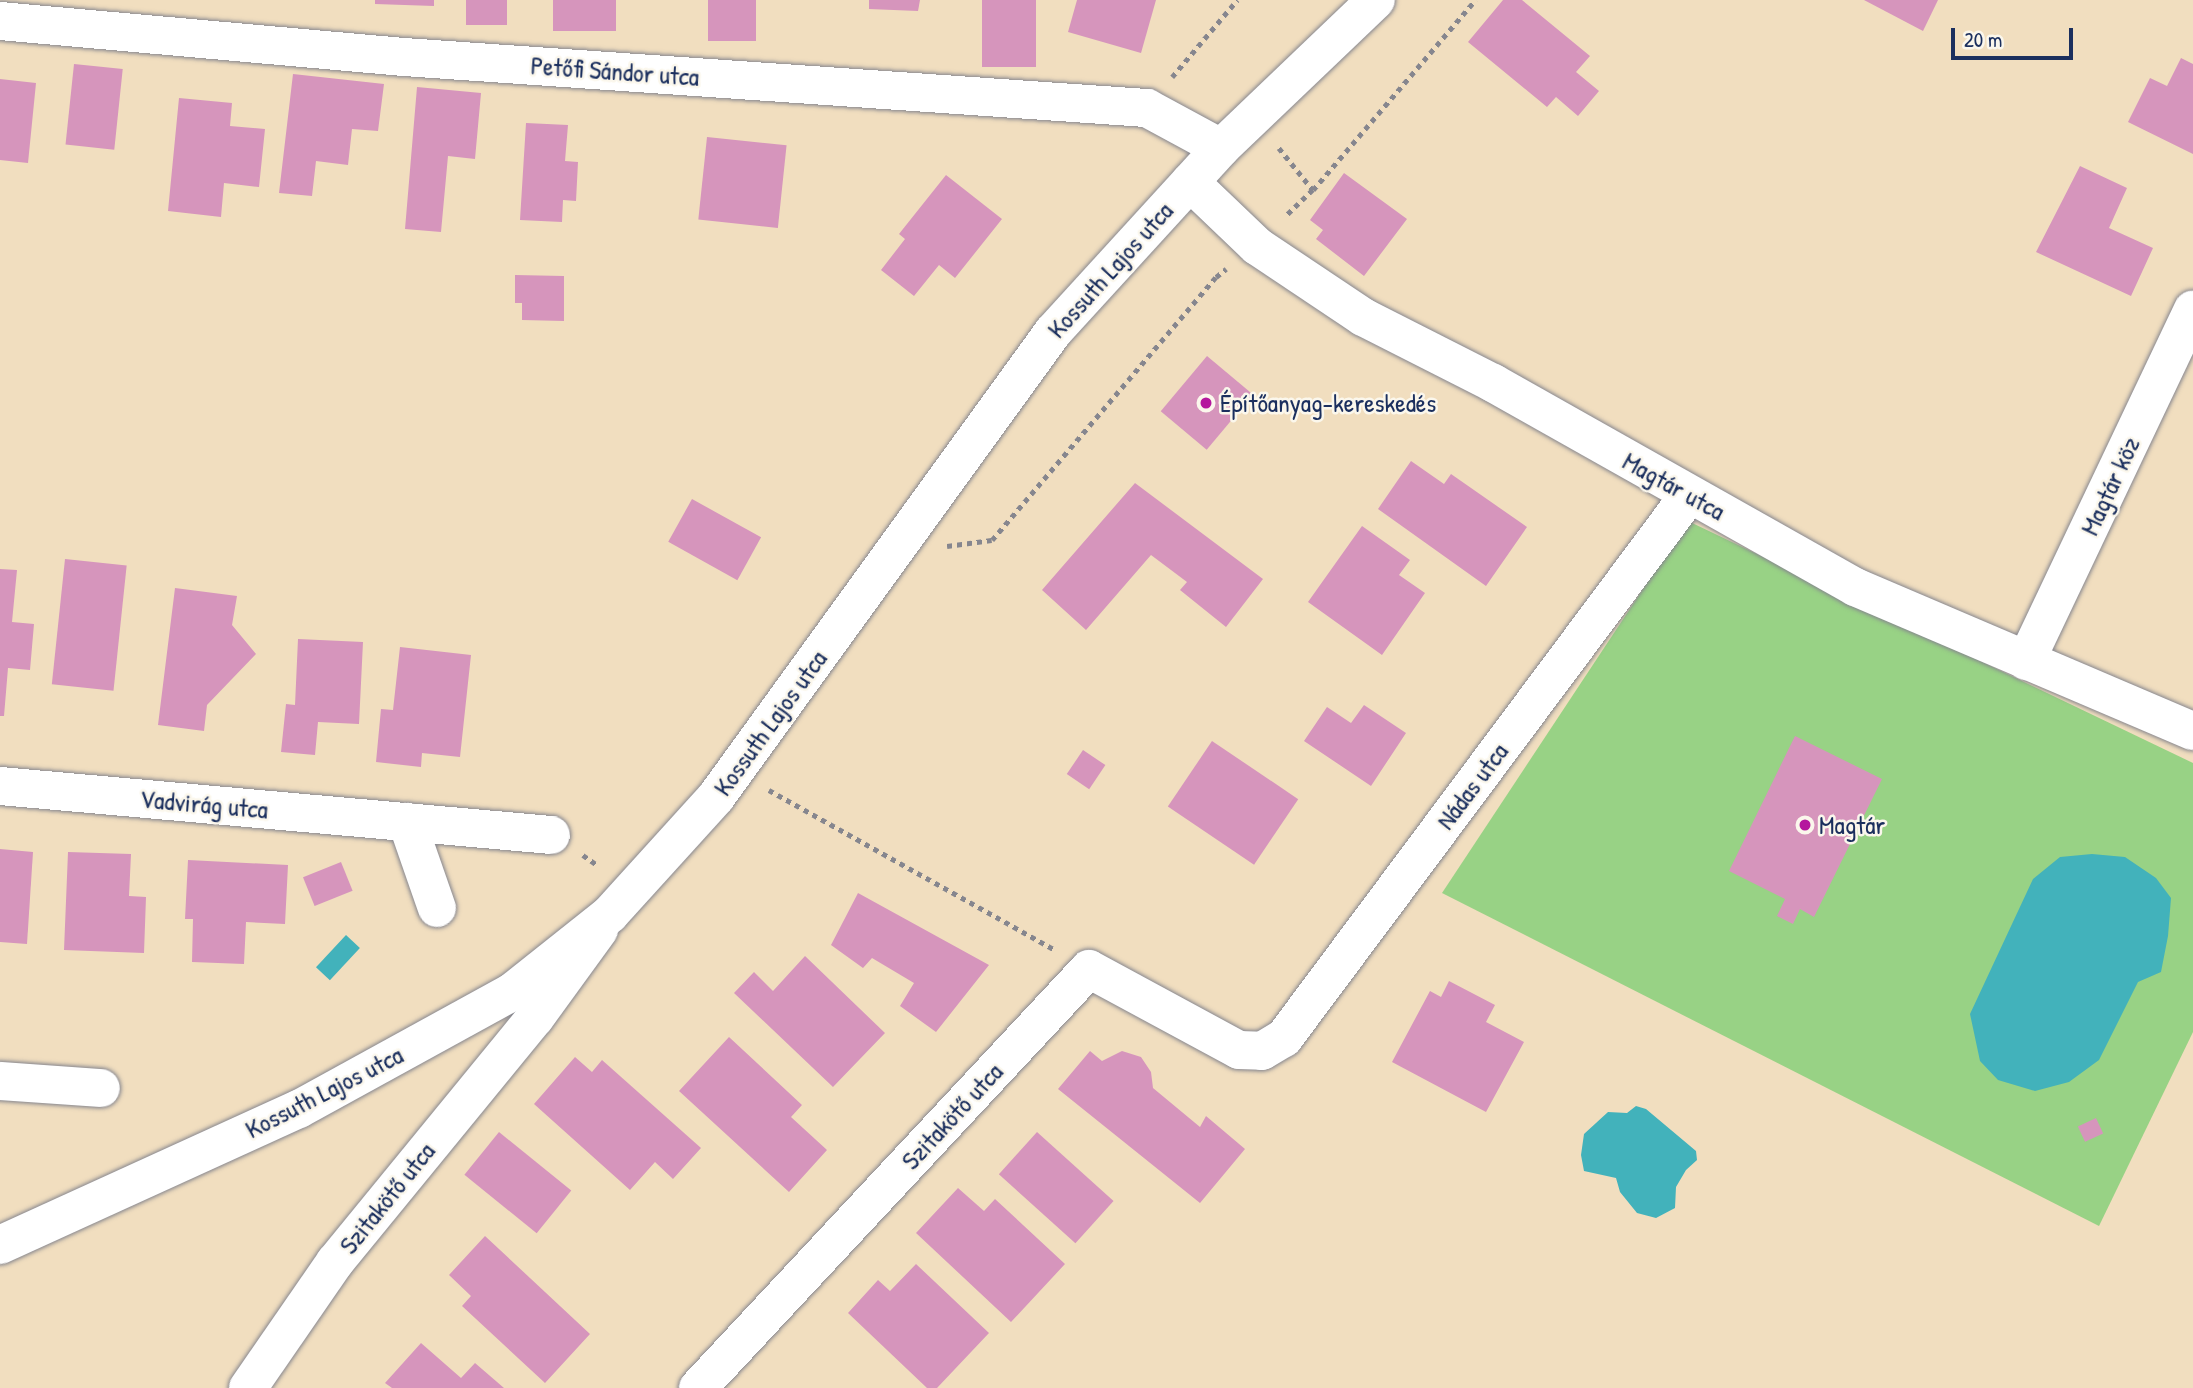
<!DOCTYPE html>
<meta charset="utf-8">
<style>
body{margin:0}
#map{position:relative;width:2193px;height:1388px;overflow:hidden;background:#f1debf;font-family:"Patrick Hand",sans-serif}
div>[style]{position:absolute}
.green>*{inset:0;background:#98d285}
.water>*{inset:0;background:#42b2bb;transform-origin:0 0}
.building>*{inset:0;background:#d695bc;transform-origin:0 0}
.path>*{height:4.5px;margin-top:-2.25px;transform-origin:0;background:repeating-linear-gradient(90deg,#86868e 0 5px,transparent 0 10px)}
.roads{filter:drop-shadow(0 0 2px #86868e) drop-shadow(0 0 2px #86868e)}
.minor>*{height:38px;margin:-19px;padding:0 19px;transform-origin:19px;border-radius:19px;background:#fff}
.major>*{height:38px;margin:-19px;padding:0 19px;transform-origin:19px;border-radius:19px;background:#fff}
.dots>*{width:19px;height:19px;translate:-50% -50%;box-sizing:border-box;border:4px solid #fbf7ec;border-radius:50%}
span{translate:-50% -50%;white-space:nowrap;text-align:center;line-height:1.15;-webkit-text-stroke:5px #fbf7ec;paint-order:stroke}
.street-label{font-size:26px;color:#1b2f5e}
.poi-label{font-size:26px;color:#1b2f5e}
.left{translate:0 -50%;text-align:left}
.scale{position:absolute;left:1951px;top:28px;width:122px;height:32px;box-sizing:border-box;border:4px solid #1b2f5e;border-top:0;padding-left:9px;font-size:21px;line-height:24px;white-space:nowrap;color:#1b2f5e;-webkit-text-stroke:5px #fbf7ec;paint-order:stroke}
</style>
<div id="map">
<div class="green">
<div style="clip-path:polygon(1688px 521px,2193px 763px,2193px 1032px,2099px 1226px,1442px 893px)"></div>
</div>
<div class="water">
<div style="clip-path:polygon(2092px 854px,2125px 857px,2156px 878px,2171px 898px,2168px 936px,2161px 972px,2138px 982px,2099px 1060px,2069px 1082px,2035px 1091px,1998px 1080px,1980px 1061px,1970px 1014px,2033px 879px,2060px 857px)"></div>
<div style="left:346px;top:935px;width:19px;height:44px;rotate:43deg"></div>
<div style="clip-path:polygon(1636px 1106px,1646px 1109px,1696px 1151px,1697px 1160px,1686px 1170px,1676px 1187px,1675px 1208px,1656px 1218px,1637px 1213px,1620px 1192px,1616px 1178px,1584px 1171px,1581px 1155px,1584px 1134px,1608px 1112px,1627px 1113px)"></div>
</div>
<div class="building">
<div style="clip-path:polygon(375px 0,434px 0,434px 6px,375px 4px)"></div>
<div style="left:466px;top:0;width:41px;height:25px"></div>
<div style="left:553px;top:0;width:63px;height:31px"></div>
<div style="left:708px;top:0;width:48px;height:41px"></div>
<div style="clip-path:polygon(869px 0,920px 0,918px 11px,869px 9px)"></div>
<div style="left:982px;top:0;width:54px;height:67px"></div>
<div style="clip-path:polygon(1077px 0,1156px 0,1141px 53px,1068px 32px)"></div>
<div style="clip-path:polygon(1503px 0,1522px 0,1590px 56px,1576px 72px,1599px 91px,1578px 116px,1556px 97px,1547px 107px,1468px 42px)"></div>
<div style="clip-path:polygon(1864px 0,1938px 0,1923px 31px)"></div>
<div style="clip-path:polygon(2181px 58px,2193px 64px,2193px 154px,2128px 122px,2150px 78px,2167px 86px)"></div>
<div style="left:74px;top:64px;width:49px;height:81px;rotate:6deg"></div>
<div style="clip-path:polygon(293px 74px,384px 84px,378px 131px,352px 129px,348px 165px,316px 161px,312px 196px,279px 193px)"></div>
<div style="clip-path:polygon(0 79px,36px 83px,28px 163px,0 160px)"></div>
<div style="clip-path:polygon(417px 87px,481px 93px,475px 159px,448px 156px,441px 232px,405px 229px)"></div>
<div style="clip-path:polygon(179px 98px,232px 103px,230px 126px,265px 129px,259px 187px,224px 183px,221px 217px,168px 211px)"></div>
<div style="clip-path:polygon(526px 123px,568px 125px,565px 161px,578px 162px,576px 201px,563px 200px,562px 222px,520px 220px)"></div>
<div style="left:707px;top:137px;width:80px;height:83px;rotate:6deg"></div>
<div style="clip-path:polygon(2080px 166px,2127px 188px,2109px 228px,2153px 248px,2131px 296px,2036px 252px)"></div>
<div style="clip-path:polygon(1344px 173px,1407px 219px,1364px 276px,1316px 239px,1323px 230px,1310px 220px)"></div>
<div style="clip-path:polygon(946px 175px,1002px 219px,955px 278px,939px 265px,914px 296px,881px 270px,905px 239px,899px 234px)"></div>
<div style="clip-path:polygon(515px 275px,564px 276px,564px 321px,522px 320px,522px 303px,515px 303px)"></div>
<div style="left:1207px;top:356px;width:60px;height:72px;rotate:40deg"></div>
<div style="clip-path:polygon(1411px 461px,1444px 484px,1451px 474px,1527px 527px,1486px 586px,1378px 509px)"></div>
<div style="clip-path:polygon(1135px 483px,1263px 579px,1226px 627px,1180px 590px,1187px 582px,1151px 555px,1086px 630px,1042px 590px)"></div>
<div style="left:692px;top:499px;width:79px;height:49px;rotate:29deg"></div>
<div style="clip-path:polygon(1362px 526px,1410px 560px,1399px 575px,1425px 593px,1382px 655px,1308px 602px)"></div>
<div style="left:65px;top:559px;width:62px;height:126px;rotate:6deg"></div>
<div style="clip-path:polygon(0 569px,17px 570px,12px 622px,34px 624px,30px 670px,8px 668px,4px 716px,0 716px)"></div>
<div style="clip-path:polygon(175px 588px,237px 596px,232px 625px,256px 654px,207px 705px,204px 731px,158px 725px)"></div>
<div style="clip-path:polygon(298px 639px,363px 642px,359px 724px,318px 722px,315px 755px,281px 752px,286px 704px,295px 705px)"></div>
<div style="clip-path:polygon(400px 647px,471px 655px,460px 757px,422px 753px,421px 767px,376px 762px,381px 709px,393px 710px)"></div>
<div style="clip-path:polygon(1364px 705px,1406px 733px,1371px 786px,1304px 741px,1327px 707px,1351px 723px)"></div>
<div style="clip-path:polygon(1795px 736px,1882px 779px,1814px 917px,1800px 909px,1793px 924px,1777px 916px,1785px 899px,1729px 871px)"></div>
<div style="left:1212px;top:741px;width:104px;height:79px;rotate:34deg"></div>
<div style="left:1083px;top:750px;width:27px;height:29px;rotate:34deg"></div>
<div style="clip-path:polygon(0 849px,33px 852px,27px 944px,0 942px)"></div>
<div style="clip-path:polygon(68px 852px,131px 854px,129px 896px,146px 897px,144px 953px,64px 950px)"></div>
<div style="clip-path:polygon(188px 860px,288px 865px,285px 924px,246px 922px,244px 964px,192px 962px,193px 919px,185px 919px)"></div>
<div style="left:341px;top:862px;width:31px;height:41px;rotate:68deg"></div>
<div style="clip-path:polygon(858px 893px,989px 965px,936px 1032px,900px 1006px,914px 983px,872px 958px,863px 968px,831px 945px)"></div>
<div style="clip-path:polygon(805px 956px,885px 1033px,833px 1087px,734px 993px,754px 972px,773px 991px)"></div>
<div style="clip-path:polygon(1449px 981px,1495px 1005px,1486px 1022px,1524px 1042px,1486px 1112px,1392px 1062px,1430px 991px,1441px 997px)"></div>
<div style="clip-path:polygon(729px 1037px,802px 1105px,791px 1117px,827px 1150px,789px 1192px,679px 1091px)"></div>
<div style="clip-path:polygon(1090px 1051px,1102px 1061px,1122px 1051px,1141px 1057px,1151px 1072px,1153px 1088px,1200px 1127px,1206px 1116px,1245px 1149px,1200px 1203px,1058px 1089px)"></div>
<div style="clip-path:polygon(575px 1057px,592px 1072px,602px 1060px,701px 1148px,673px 1179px,655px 1162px,630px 1190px,534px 1104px)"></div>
<div style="left:2096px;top:1118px;width:17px;height:20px;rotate:65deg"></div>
<div style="left:499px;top:1132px;width:93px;height:55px;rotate:39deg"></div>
<div style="left:1037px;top:1132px;width:103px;height:57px;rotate:42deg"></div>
<div style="clip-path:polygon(958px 1188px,984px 1211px,995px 1199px,1065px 1264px,1011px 1322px,916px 1233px)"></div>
<div style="clip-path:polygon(485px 1236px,590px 1334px,545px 1383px,462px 1306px,471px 1296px,449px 1275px)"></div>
<div style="clip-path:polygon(916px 1264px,989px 1333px,937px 1388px,927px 1388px,848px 1313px,878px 1280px,890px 1291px)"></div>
<div style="clip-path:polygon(421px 1343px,461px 1378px,475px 1363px,504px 1388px,392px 1388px,385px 1383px)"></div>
</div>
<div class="path">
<div style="left:1172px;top:77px;width:101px;rotate:-49.8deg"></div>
<div style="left:1279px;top:148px;width:54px;rotate:51deg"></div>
<div style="left:1313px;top:190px;width:39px;rotate:136deg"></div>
<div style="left:1313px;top:190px;width:250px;rotate:-49.5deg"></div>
<div style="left:947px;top:546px;width:45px;rotate:-7.6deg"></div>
<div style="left:992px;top:540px;width:345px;rotate:-49.6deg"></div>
<div style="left:1216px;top:277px;width:13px;rotate:-39deg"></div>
<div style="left:769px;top:790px;width:328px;rotate:29.2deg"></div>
<div style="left:583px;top:855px;width:19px;rotate:35deg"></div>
</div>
<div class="roads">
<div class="minor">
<div style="left:0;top:21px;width:406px;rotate:5.1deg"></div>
<div style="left:404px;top:57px;width:745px;rotate:3.93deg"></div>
<div style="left:1147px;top:108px;width:84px;rotate:28.4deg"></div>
<div style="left:1190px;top:182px;width:93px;rotate:43.7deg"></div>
<div style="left:1257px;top:246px;width:128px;rotate:33.8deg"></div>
<div style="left:1363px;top:317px;width:146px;rotate:26.9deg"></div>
<div style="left:1493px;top:383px;width:416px;rotate:29.4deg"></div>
<div style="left:1855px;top:587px;width:367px;rotate:23.1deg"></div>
<div style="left:2026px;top:661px;width:389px;rotate:-64.6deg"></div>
<div style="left:0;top:786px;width:553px;rotate:5.08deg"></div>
<div style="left:407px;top:822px;width:91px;rotate:70.8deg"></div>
<div style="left:0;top:1081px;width:101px;rotate:4deg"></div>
<div style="left:248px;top:1388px;width:153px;rotate:-55.4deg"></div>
<div style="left:335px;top:1262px;width:315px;rotate:-50.7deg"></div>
<div style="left:535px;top:1018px;width:109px;rotate:-54deg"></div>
<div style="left:698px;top:1388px;width:573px;rotate:-46.98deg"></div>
<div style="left:1089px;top:969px;width:170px;rotate:28.4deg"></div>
<div style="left:1239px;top:1050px;width:23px;rotate:2deg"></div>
<div style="left:1262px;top:1051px;width:26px;rotate:-31deg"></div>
<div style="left:1284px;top:1038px;width:677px;rotate:-53.28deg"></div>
</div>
<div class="major">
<div style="left:0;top:1245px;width:328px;rotate:-24.5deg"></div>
<div style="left:299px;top:1109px;width:243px;rotate:-28.8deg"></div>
<div style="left:512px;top:992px;width:125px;rotate:-38.5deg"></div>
<div style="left:610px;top:914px;width:158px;rotate:-47.8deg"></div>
<div style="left:716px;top:797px;width:574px;rotate:-54.07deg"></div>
<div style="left:1053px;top:332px;width:249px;rotate:-47.6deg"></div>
<div style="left:1221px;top:148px;width:214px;rotate:-43.7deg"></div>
</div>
</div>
<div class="dots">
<div style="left:1206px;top:403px;background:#b5179e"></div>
<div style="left:1805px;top:825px;background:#b5179e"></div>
</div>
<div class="street-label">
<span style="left:615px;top:71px;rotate:4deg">Petőfi Sándor utca</span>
<span style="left:1110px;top:270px;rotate:-48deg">Kossuth Lajos utca</span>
<span style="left:1674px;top:486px;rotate:29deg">Magtár utca</span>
<span style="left:2110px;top:486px;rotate:-65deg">Magtár köz</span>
<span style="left:770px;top:723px;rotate:-54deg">Kossuth Lajos utca</span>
<span style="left:1472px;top:786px;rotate:-53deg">Nádas utca</span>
<span style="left:204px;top:804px;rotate:5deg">Vadvirág utca</span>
<span style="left:324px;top:1092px;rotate:-27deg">Kossuth Lajos utca</span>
<span style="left:952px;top:1116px;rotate:-47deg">Szitakötő utca</span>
<span style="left:387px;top:1198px;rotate:-51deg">Szitakötő utca</span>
</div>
<div class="poi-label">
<span class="left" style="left:1220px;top:403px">Építőanyag-kereskedés</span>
<span class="left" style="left:1819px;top:825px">Magtár</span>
</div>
<div class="scale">20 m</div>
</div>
